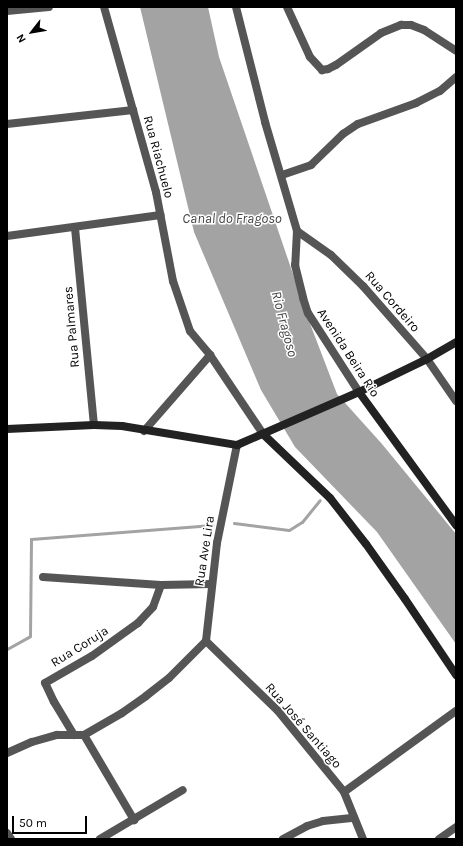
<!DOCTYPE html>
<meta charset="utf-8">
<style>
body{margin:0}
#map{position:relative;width:463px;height:846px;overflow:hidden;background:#fff;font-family:Karla,sans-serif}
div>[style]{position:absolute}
.water>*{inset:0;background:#a3a3a3}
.stream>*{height:3px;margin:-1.5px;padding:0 1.5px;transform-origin:1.5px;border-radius:1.5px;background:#a3a3a3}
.pedestrian>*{height:8px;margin:-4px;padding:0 4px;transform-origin:4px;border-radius:4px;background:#555}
.minor>*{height:8px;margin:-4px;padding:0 4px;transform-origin:4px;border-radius:4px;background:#555}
.secondary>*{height:8px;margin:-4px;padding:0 4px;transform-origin:4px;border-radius:4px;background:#222}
span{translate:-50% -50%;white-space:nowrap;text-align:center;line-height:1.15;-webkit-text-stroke:3px #fff;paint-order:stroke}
.street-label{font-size:13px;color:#000}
.water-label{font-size:14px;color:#444;font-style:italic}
.frame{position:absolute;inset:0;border:8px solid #000;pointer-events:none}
.north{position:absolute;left:12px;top:12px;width:40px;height:40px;-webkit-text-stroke:3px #fff;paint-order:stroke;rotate:239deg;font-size:11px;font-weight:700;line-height:16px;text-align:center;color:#000}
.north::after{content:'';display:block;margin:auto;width:14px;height:18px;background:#000;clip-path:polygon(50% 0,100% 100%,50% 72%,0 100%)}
.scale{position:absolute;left:12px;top:816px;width:75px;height:18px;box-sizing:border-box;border:2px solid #000;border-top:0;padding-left:5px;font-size:12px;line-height:14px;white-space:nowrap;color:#000;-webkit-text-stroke:3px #fff;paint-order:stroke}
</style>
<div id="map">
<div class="water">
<div style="clip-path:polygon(140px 7px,208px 7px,219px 57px,309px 321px,337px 394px,382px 444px,456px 534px,456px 644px,377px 532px,295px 447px,261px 390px,194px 232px)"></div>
</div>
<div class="stream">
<div style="left:234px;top:523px;width:55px;rotate:7.3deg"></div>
<div style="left:289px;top:530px;width:15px;rotate:-32deg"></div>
<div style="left:302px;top:522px;width:28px;rotate:-51deg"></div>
<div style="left:7px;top:649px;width:26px;rotate:-29deg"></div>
<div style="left:30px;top:636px;width:97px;rotate:-89.4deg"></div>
<div style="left:31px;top:539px;width:182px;rotate:-4.4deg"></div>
</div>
<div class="pedestrian">
<div style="left:282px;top:175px;width:31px;rotate:-19deg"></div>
<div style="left:311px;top:165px;width:45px;rotate:-44.1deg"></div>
<div style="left:343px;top:134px;width:18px;rotate:-34deg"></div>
<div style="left:358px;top:124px;width:62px;rotate:-19.9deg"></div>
<div style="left:416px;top:103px;width:27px;rotate:-27deg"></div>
<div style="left:440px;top:91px;width:21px;rotate:-41deg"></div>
</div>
<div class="minor">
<div style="left:104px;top:7px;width:192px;rotate:74.3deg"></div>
<div style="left:156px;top:192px;width:91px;rotate:79.2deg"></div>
<div style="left:173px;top:281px;width:53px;rotate:71.2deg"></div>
<div style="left:190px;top:331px;width:31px;rotate:50deg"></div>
<div style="left:210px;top:355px;width:95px;rotate:56.1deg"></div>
<div style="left:236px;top:7px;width:119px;rotate:75.8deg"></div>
<div style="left:265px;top:122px;width:114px;rotate:73.6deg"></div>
<div style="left:297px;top:231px;width:34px;rotate:93deg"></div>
<div style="left:295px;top:265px;width:34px;rotate:76deg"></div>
<div style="left:303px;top:298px;width:16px;rotate:72deg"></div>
<div style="left:308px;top:313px;width:94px;rotate:57.2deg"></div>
<div style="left:287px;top:7px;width:55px;rotate:65.3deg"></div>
<div style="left:310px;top:57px;width:18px;rotate:47deg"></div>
<div style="left:322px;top:70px;width:6px;rotate:-9deg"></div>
<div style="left:328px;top:69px;width:9px;rotate:-27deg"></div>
<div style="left:336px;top:65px;width:55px;rotate:-35.4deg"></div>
<div style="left:381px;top:33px;width:22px;rotate:-22deg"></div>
<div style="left:401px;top:25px;width:10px"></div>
<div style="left:411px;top:25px;width:14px;rotate:21deg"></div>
<div style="left:424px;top:30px;width:38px;rotate:33deg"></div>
<div style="left:7px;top:11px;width:42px;rotate:-5.4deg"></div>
<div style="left:7px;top:124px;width:127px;rotate:-6.3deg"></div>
<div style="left:75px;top:228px;width:198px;rotate:84.5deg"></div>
<div style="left:297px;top:231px;width:42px;rotate:35.2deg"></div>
<div style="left:331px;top:255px;width:45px;rotate:44.1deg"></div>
<div style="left:363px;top:286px;width:97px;rotate:48.8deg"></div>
<div style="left:427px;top:359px;width:51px;rotate:55.4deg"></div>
<div style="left:7px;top:236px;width:155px;rotate:-7.8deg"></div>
<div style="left:144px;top:431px;width:101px;rotate:-49deg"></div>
<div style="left:43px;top:577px;width:118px;rotate:3.9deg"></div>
<div style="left:161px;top:585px;width:50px;rotate:-1.1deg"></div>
<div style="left:206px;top:641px;width:100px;rotate:44.2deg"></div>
<div style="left:278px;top:711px;width:104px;rotate:50.8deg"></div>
<div style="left:344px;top:792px;width:51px;rotate:68deg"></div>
<div style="left:74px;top:735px;width:39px;rotate:-121deg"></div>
<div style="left:54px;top:702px;width:21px;rotate:-115deg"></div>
<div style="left:45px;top:683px;width:54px;rotate:-29.9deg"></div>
<div style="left:92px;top:656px;width:57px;rotate:-35.7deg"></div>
<div style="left:138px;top:623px;width:22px;rotate:-47deg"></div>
<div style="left:153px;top:607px;width:23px;rotate:-70deg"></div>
<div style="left:84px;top:735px;width:99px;rotate:59.5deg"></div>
<div style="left:7px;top:753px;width:27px;rotate:-24deg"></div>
<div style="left:32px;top:742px;width:26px;rotate:-16deg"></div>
<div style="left:57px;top:735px;width:27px"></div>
<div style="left:84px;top:735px;width:44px;rotate:-30.1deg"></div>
<div style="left:122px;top:713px;width:29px;rotate:-35deg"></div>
<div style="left:146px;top:696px;width:29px;rotate:-38deg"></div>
<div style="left:169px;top:678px;width:52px;rotate:-45deg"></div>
<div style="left:206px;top:641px;width:99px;rotate:-83.6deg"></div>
<div style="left:217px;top:543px;width:100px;rotate:-78.5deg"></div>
<div style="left:344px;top:792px;width:138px;rotate:-35.9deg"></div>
<div style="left:7px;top:833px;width:7px;rotate:56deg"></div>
<div style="left:100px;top:839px;width:96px;rotate:-30.6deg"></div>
<div style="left:283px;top:839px;width:27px;rotate:-28deg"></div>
<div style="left:307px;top:826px;width:17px;rotate:-17deg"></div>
<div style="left:323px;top:821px;width:31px;rotate:-6deg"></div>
<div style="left:439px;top:839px;width:21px;rotate:-35deg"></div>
</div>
<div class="secondary">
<div style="left:359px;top:392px;width:165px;rotate:53.9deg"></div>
<div style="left:7px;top:429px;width:87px;rotate:-2.6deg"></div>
<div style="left:94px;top:425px;width:28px;rotate:2deg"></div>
<div style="left:122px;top:426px;width:117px;rotate:9.4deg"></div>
<div style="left:237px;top:445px;width:133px;rotate:-23.5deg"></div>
<div style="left:359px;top:392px;width:76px;rotate:-25.9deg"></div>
<div style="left:427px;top:359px;width:34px;rotate:-30deg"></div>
<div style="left:263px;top:434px;width:93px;rotate:43.7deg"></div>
<div style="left:330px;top:498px;width:58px;rotate:52deg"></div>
<div style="left:366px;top:544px;width:67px;rotate:54.7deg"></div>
<div style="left:405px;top:599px;width:92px;rotate:56.1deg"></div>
</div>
<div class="street-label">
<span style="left:158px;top:157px;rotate:75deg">Rua Riachuelo</span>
<span style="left:392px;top:302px;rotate:49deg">Rua Cordeiro</span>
<span style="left:72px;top:327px;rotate:-95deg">Rua Palmares</span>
<span style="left:348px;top:353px;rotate:57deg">Avenida Beira Rio</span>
<span style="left:205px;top:551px;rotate:-81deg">Rua Ave Lira</span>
<span style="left:80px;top:647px;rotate:-32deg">Rua Coruja</span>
<span style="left:303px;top:726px;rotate:49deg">Rua José Santiago</span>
</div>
<div class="water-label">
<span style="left:232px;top:219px">Canal do Fragoso</span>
<span style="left:284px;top:324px;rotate:75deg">Rio Fragoso</span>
</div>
<div class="frame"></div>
<div class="north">N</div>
<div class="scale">50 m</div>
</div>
